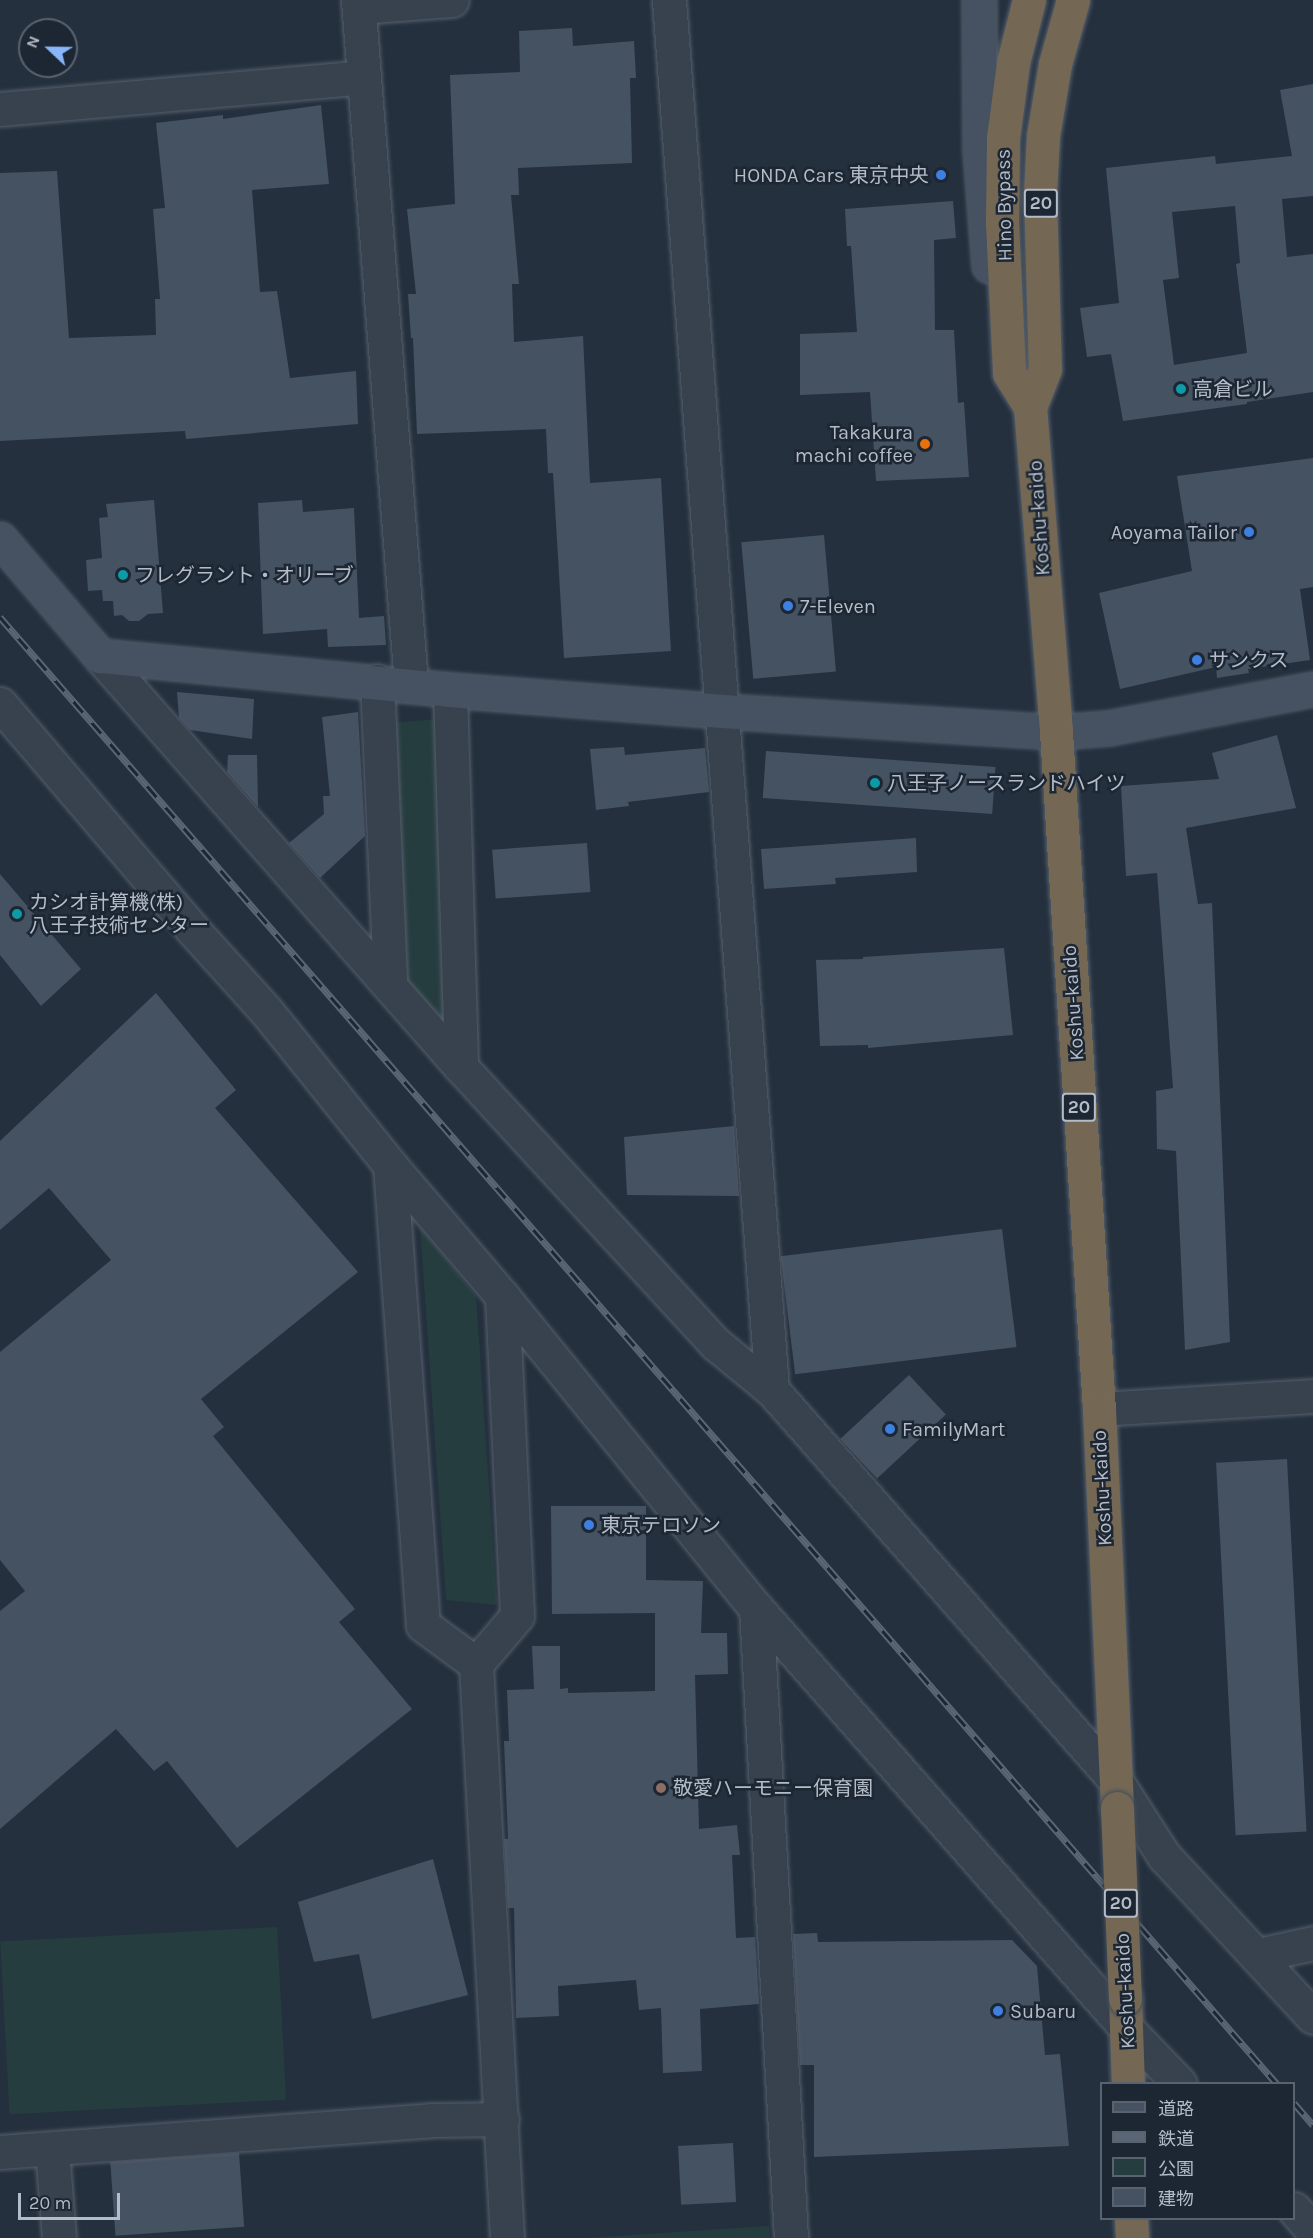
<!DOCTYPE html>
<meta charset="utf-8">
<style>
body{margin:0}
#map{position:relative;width:1313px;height:2238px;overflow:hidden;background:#24303e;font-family:Karla,"Noto Sans JP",sans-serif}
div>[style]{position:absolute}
.green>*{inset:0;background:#263d3f;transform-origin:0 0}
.building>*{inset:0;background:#455262;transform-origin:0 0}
.roads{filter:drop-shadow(0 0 2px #565f6c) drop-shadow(0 0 2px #565f6c)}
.street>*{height:33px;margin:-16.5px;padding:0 16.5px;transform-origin:16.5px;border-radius:16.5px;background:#38424e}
.secondary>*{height:33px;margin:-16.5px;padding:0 16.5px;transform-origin:16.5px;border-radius:16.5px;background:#465161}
.highway>*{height:33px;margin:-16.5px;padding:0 16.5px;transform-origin:16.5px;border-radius:16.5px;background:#746855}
.rail>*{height:7px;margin-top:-3.5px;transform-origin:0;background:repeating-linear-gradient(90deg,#1d2733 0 14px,#5a6675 0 28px);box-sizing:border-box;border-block:2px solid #5a6675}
.bridges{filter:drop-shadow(0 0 2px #434c59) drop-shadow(0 0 2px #434c59)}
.highway-bridge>*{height:33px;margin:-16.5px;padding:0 16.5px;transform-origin:16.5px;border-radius:16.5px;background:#746855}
.dots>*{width:16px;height:16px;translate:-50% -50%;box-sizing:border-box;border:3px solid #1d2733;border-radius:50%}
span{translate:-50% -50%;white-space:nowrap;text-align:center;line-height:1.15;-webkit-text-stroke:5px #1d2733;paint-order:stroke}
.shield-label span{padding:2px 4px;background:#1d2733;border:2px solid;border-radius:4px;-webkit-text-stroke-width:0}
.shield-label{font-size:18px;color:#b4bcc9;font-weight:700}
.poi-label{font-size:20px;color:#b4bcc9}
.right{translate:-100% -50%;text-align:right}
.left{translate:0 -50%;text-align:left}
.street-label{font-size:20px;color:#b4bcc9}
.legend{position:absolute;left:1100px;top:2082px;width:195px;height:138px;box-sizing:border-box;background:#1d2733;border:2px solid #59636f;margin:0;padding:8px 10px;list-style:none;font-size:18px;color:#b4bcc9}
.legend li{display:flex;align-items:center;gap:12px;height:30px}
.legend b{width:30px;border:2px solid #59636f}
.north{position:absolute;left:18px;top:18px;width:60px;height:60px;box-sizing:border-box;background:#1d2733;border:2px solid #59636f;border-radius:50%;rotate:292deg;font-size:16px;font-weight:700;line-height:24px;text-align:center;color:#b4bcc9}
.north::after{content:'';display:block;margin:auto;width:21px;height:27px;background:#89b6f9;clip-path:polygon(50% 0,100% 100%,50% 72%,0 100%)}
.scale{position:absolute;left:18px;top:2193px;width:102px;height:27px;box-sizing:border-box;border:3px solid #b4bcc9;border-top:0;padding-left:8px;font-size:18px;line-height:21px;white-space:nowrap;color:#b4bcc9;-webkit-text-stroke:4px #1d2733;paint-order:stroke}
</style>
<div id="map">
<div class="green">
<div style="clip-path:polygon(441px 719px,453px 1031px,399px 972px,389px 723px)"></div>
<div style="clip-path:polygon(420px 1227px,476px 1296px,497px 1605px,446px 1600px)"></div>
<div style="left:277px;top:1927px;width:173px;height:277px;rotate:87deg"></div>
<div style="clip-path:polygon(769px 2226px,770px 2238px,587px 2238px)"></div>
</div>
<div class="building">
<div style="clip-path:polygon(572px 28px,573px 46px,634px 41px,636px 78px,630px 78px,632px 163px,518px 168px,519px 195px,511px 195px,519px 284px,512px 284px,514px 342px,583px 336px,590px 483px,661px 478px,671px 651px,564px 658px,553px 473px,548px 473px,546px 429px,417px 434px,413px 338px,411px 338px,408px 294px,416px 294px,407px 209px,455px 204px,450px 75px,520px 72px,519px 31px)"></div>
<div style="clip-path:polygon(evenodd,1313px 84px,1313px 196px,1282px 199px,1287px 257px,1313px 254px,1313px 392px,1247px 402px,1247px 404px,1123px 421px,1111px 354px,1087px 357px,1080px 308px,1119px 303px,1106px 168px,1215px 156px,1216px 164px,1292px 156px,1280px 90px,1313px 84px,1235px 206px,1240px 263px,1236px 264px,1247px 353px,1174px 365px,1163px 280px,1179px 278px,1172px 212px,1235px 206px)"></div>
<div style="clip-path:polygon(321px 105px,329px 184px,252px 190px,260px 292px,277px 291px,290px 378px,356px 371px,358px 424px,186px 439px,185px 431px,0 441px,0 173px,57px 171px,69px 338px,156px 335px,155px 299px,160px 299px,153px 209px,165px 208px,156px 123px,223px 115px,223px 119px)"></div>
<div style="clip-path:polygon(953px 201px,956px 238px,934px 240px,935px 330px,954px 330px,958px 403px,964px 402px,969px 477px,876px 481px,870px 392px,800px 395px,800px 334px,857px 332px,851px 246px,847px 246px,845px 209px)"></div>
<div style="clip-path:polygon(1313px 458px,1313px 587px,1300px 589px,1310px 660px,1248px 669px,1249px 673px,1217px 678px,1216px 667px,1120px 689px,1099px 593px,1192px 571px,1177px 476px)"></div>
<div style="clip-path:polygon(154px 500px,163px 613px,148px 614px,139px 621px,129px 621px,122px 615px,114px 616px,113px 601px,103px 601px,102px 590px,88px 591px,86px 560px,102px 558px,99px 518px,108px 517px,106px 504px)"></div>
<div style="clip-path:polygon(302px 500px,303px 512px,354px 508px,359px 618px,384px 616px,386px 645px,328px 647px,327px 629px,263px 634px,258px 503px)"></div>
<div style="left:824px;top:535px;width:137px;height:83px;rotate:85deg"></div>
<div style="clip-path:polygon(177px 692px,254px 699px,252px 739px,190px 730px,179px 718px)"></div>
<div style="clip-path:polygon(358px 712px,365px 836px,320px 878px,289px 843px,324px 814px,323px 796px,330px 796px,322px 717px)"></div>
<div style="clip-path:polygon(1277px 735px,1296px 808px,1186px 828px,1198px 904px,1212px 903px,1230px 1342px,1185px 1350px,1176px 1151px,1157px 1149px,1156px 1091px,1173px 1088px,1157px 873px,1126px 876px,1121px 786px,1219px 779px,1212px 753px)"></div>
<div style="clip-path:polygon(624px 747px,625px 755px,705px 748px,709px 792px,628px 802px,629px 806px,596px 810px,590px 749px)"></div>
<div style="left:766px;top:751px;width:230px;height:47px;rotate:4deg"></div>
<div style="clip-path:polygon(228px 755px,257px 755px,258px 807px,227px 772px)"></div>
<div style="clip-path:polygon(916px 838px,917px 872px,835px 878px,836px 884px,764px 889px,761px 849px)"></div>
<div style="left:587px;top:843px;width:49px;height:95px;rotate:86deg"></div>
<div style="clip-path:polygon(0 874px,81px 969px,41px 1006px,0 955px)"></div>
<div style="clip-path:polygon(1004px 948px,1013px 1035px,868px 1048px,868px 1045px,820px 1046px,816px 960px,863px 959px,863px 957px)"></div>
<div style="clip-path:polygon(156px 993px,236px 1090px,215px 1108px,358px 1272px,201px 1399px,224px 1427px,213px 1436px,355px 1609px,339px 1622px,412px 1709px,237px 1848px,167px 1761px,154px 1771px,116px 1729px,0 1829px,0 1611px,25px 1591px,0 1560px,0 1352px,111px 1260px,49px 1188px,0 1230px,0 1141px)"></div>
<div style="clip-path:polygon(734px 1126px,739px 1196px,627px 1195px,624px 1137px)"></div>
<div style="left:1002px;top:1229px;width:119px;height:223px;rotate:83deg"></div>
<div style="left:909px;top:1375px;width:54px;height:94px;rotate:47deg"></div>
<div style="left:1287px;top:1459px;width:373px;height:71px;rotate:87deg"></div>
<div style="clip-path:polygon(551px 1506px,646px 1506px,646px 1580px,703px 1581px,701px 1633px,727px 1633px,728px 1674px,695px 1675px,699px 1829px,737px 1825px,740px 1855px,732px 1855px,736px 1938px,755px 1937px,759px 2004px,700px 2009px,702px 2071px,663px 2073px,661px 2008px,639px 2010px,636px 1980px,558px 1986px,559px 2016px,516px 2018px,514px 1908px,508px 1908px,504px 1839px,508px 1839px,504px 1741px,509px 1741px,507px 1690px,534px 1689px,532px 1646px,560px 1646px,560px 1689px,568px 1688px,568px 1693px,655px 1691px,655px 1613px,552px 1614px)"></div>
<div style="clip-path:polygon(433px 1859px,468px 1995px,372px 2019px,359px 1954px,314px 1962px,298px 1902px)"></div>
<div style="clip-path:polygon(817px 1933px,818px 1942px,1012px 1940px,1037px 1966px,1045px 2055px,1060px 2054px,1069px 2146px,814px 2157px,814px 2065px,800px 2065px,793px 1934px)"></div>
<div style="left:733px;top:2143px;width:59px;height:55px;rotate:87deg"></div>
<div style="left:239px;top:2153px;width:74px;height:129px;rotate:86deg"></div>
</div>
<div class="roads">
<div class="street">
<div style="left:358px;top:0;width:686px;rotate:85.57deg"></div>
<div style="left:669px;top:0;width:1394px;rotate:85.76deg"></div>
<div style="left:359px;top:7px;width:93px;rotate:-4.3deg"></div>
<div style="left:0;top:109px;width:365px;rotate:-5deg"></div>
<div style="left:100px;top:656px;width:547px;rotate:48.71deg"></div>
<div style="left:461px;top:1067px;width:377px;rotate:47.4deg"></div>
<div style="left:716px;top:1344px;width:72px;rotate:39.4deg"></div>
<div style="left:772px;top:1390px;width:521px;rotate:48.66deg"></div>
<div style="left:1116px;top:1781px;width:89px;rotate:57.4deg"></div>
<div style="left:1164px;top:1856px;width:219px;rotate:47.2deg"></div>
<div style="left:377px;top:681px;width:303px;rotate:87.5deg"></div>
<div style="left:450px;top:690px;width:377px;rotate:88.3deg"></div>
<div style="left:0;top:704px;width:297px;rotate:49.5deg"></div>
<div style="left:193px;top:930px;width:110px;rotate:47.9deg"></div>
<div style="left:267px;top:1012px;width:196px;rotate:51.2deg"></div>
<div style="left:390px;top:1165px;width:172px;rotate:49.5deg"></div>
<div style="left:502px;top:1296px;width:402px;rotate:50.9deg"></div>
<div style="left:756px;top:1608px;width:561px;rotate:48.61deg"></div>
<div style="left:1127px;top:2029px;width:76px;rotate:46.1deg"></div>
<div style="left:390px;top:1165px;width:461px;rotate:85.9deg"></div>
<div style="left:423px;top:1625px;width:66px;rotate:36.3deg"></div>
<div style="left:502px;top:1296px;width:320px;rotate:87.3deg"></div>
<div style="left:517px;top:1616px;width:63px;rotate:130.5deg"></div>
<div style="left:476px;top:1664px;width:575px;rotate:86.91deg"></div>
<div style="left:1099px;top:1409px;width:214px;rotate:-3.5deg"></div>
<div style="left:756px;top:1608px;width:631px;rotate:86.82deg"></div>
<div style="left:1258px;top:1955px;width:56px;rotate:-12.3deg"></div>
<div style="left:52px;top:2149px;width:89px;rotate:85.5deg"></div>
<div style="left:0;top:2152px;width:433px;rotate:-4.2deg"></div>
<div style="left:432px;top:2120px;width:70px;rotate:-0.8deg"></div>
<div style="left:1294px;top:2209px;width:29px;rotate:49deg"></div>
</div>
<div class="secondary">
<div style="left:979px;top:0;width:149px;rotate:89.6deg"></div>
<div style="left:980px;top:149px;width:117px;rotate:85.6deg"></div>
<div style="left:0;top:539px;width:154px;rotate:49.5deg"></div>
<div style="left:100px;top:656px;width:352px;rotate:5.5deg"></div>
<div style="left:450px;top:690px;width:273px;rotate:4.4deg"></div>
<div style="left:722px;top:711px;width:335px;rotate:3.6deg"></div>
<div style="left:1056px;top:732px;width:52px;rotate:-4.4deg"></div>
<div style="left:1108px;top:728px;width:209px;rotate:-10.8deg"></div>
</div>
<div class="highway">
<div style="left:1029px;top:0;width:65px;rotate:104.3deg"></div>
<div style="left:1013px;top:63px;width:76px;rotate:97.6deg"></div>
<div style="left:1003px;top:138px;width:85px;rotate:90.7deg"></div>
<div style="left:1002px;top:223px;width:150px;rotate:87.3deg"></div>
<div style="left:1009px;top:373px;width:40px;rotate:58deg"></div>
<div style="left:1073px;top:0;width:66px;rotate:105.7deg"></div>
<div style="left:1055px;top:64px;width:73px;rotate:99.5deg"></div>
<div style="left:1043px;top:136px;width:58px;rotate:93deg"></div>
<div style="left:1040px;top:194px;width:175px;rotate:88.4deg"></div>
<div style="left:1045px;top:369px;width:41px;rotate:111.5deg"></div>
<div style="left:1030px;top:407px;width:326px;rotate:85.4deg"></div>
<div style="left:1056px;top:732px;width:678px;rotate:86.37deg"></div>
<div style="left:1099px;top:1409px;width:399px;rotate:87.4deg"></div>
<div style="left:1125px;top:1999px;width:85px;rotate:88deg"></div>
<div style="left:1131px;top:2218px;width:20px;rotate:87deg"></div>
</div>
</div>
<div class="rail">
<div style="left:0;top:617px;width:1945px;rotate:48.96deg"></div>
<div style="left:1294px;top:2103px;width:29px;rotate:49deg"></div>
</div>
<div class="bridges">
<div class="highway-bridge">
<div style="left:1117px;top:1808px;width:191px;rotate:87.6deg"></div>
</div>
</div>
<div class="dots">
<div style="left:941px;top:175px;background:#3f7fe0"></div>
<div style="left:1181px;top:389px;background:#0f9aa8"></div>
<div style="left:925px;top:444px;background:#e8710a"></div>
<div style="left:1249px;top:532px;background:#3f7fe0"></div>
<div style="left:123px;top:575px;background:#0f9aa8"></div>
<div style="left:788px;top:606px;background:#3f7fe0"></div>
<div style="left:1197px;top:660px;background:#3f7fe0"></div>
<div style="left:875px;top:783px;background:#0f9aa8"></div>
<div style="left:17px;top:914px;background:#0f9aa8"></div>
<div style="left:890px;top:1429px;background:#3f7fe0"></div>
<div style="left:589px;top:1525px;background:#3f7fe0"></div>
<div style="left:661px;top:1788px;background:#8d6e63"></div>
<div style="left:998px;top:2011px;background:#3f7fe0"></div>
</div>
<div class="shield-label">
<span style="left:1041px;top:203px">20</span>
<span style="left:1079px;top:1107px">20</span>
<span style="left:1121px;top:1903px">20</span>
</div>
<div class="poi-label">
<span class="right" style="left:929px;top:175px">HONDA Cars 東京中央</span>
<span class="left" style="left:1193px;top:389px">高倉ビル</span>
<span class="right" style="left:913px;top:444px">Takakura<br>machi coffee</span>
<span class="right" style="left:1237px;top:532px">Aoyama Tailor</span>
<span class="left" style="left:135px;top:575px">フレグラント・オリーブ</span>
<span class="left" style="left:800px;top:606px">7-Eleven</span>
<span class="left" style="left:1209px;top:660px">サンクス</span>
<span class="left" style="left:887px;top:783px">八王子ノースランドハイツ</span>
<span class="left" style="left:29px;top:914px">カシオ計算機(株)<br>八王子技術センター</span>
<span class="left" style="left:902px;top:1429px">FamilyMart</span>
<span class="left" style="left:601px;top:1525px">東京テロソン</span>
<span class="left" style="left:673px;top:1788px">敬愛ハーモニー保育園</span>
<span class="left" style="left:1010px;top:2011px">Subaru</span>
</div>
<div class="street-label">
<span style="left:1004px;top:205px;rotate:-91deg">Hino Bypass</span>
<span style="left:1039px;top:518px;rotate:-94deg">Koshu-kaido</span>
<span style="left:1073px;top:1003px;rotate:-94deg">Koshu-kaido</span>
<span style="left:1102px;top:1488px;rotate:-93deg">Koshu-kaido</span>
<span style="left:1125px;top:1991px;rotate:-93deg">Koshu-kaido</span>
</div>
<ul class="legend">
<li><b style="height:8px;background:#465161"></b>道路</li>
<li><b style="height:8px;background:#5a6675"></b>鉄道</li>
<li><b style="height:16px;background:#263d3f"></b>公園</li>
<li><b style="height:16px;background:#455262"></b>建物</li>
</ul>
<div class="north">N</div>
<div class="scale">20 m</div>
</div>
